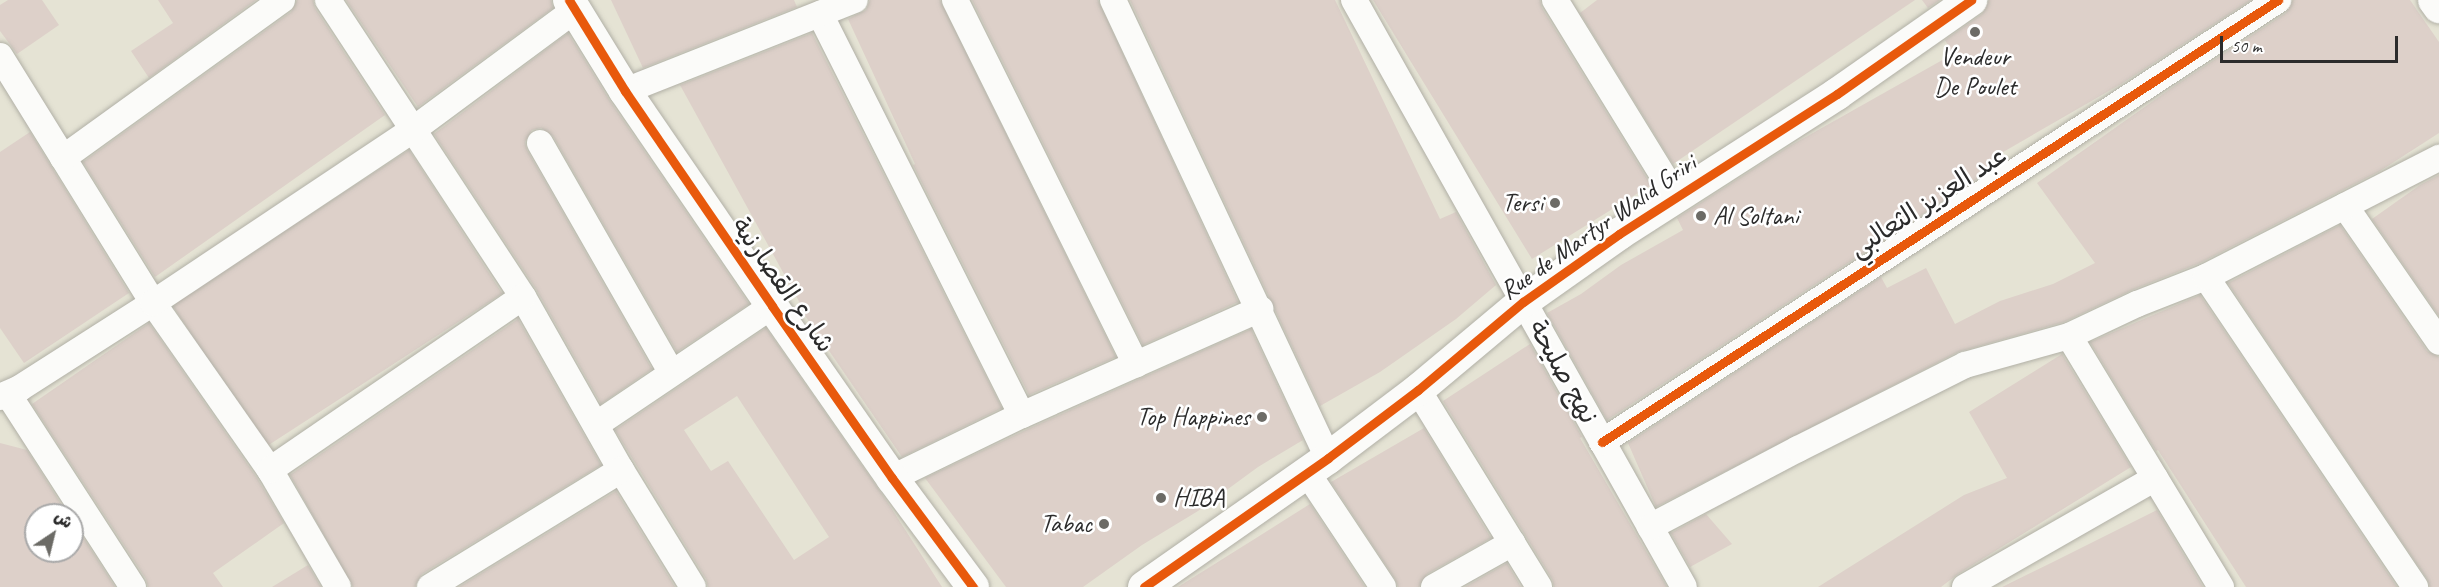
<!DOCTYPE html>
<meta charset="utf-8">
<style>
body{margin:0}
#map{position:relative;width:2439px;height:587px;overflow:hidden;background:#e5e3d4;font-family:Caveat,"Playpen Sans Arabic",sans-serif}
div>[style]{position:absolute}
.building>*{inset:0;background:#ddd0c9;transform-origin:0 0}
.roads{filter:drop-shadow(0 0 2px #b1b0a6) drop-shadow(0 0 2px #b1b0a6)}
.minor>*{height:26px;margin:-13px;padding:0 13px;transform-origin:13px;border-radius:13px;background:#fbfbf9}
.tertiary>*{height:32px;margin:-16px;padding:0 16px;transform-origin:16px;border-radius:16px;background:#fbfbf9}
.cycleway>*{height:9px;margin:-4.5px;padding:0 4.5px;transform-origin:4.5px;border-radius:4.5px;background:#e8590c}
.dots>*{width:16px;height:16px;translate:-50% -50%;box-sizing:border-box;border:3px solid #fff;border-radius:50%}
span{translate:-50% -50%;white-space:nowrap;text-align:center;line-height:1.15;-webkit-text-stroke:5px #fff;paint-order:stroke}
.poi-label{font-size:26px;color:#2b2b2b}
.right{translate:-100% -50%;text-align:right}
.left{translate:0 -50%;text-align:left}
.street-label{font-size:26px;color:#2b2b2b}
.north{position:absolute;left:24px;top:503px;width:60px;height:60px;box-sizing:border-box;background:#fff;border:2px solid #aaa;border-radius:50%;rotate:35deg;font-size:16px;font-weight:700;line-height:24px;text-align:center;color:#2b2b2b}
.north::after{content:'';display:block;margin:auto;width:21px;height:27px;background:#6c6b66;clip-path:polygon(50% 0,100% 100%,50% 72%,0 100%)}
.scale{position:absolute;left:2220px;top:36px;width:178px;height:27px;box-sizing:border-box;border:3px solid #2b2b2b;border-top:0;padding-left:8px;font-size:18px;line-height:21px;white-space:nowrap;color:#2b2b2b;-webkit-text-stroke:4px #fff;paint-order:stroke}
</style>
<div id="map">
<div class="building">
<div style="clip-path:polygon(8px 0,42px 0,59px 25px,17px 54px,0 31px,0 5px)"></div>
<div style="clip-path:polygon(158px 0,256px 0,149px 78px,131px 51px,173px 23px)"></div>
<div style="clip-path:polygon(297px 0,313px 0,315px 8px,385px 115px,155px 277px,83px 162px,291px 12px)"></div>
<div style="clip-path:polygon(346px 0,551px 0,553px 8px,418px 107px)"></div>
<div style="clip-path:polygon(611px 0,794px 0,797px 7px,643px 68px)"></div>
<div style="clip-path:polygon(870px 0,940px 0,1116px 357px,1029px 395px,913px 165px,915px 164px,848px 19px,866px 10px)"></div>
<div style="clip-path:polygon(972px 0,1098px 0,1238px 302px,1143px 345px)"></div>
<div style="clip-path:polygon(1130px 0,1335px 0,1440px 219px,1456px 212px,1496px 285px,1456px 319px,1380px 372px,1320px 406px)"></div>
<div style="clip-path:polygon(1373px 0,1540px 0,1542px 8px,1651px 185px,1532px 259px)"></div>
<div style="clip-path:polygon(1597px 0,1915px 0,1673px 164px,1580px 13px)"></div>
<div style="clip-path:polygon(1922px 0,1940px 0,1928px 8px)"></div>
<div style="clip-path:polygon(1989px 0,2251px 0,2121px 84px,1991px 159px,1995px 167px,1607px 420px,1547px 313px,1581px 294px,1621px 265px,1683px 230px,1677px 218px,1788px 147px,1953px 54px,1945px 40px,1982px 14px)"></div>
<div style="clip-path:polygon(2293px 0,2410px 0,2439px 42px,2439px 133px,2380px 171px,2200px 263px,2132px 290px,2064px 322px,1958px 352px,1656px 507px,1628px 443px,1881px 277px,1887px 288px,1926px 268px,1955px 324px,2000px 301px,2053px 284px,2095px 263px,2037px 183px,2173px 87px,2286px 13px)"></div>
<div style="clip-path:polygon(568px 33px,610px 101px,749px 304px,677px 352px,553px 136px,541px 128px,532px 130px,525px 142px,527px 150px,652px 369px,601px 404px,536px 289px,434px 134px)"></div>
<div style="clip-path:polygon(812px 33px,1002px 408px,902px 457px,799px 307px,801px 305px,680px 85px)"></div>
<div style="clip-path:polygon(30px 132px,129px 293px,24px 363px,0 328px,0 152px)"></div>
<div style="left:409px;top:150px;width:171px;height:283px;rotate:57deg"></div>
<div style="clip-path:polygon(2439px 175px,2439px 316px,2372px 219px,2420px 185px)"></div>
<div style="clip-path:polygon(2340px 225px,2427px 351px,2439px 357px,2439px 587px,2430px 587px,2427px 579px,2228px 283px)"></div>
<div style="clip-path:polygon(2200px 295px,2397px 587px,2246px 587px,2158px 450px,2156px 451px,2090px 342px)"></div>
<div style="clip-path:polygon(518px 319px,601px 465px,422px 574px,415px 587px,353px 587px,290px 475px)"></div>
<div style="clip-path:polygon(149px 323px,257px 478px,284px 523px,213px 573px,223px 587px,148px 587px,146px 579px,32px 404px)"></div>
<div style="clip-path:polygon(evenodd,766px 328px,886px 500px,942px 587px,708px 587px,706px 579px,615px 430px,766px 328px,737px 396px,829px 537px,794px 560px,728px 461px,711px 471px,684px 430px,737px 396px)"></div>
<div style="clip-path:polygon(1251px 329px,1303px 440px,1258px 467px,1198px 511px,1142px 545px,1083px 587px,1006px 587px,925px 478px,1028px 429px)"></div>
<div style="clip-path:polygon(1530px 344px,1582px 437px,1580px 438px,1667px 587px,1554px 587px,1552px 579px,1443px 401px)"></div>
<div style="clip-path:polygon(2062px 354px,2131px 467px,1958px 574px,1941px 587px,1818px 587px,1964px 495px,2007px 478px,1969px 412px)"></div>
<div style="clip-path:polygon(1424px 428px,1491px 538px,1427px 574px,1419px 587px,1398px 587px,1395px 579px,1331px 482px)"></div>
<div style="clip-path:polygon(0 443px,27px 450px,68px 515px,36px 515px,36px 551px,72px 551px,72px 520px,115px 587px,0 587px)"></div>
<div style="clip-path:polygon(616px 491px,675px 587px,459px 587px)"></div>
<div style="clip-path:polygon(1310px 504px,1365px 587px,1178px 587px,1283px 521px)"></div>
<div style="clip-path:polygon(2157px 510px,2203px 587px,2002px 587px,2053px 562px)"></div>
<div style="clip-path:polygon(1706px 514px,1732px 544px,1690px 567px,1671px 533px)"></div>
<div style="clip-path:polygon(1507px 563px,1521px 587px,1465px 587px)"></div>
<div style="clip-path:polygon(308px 565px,321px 587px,272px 587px)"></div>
</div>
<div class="roads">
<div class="minor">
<div style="left:328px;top:0;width:355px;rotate:56.7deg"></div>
<div style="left:523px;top:297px;width:199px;rotate:60.5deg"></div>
<div style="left:621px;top:470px;width:137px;rotate:58.4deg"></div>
<div style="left:955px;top:0;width:407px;rotate:63.6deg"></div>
<div style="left:1113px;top:0;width:506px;rotate:64.85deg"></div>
<div style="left:1354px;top:0;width:673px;rotate:60.66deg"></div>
<div style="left:1555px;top:0;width:231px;rotate:58.4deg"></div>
<div style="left:820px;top:14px;width:449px;rotate:63.3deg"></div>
<div style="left:0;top:56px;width:291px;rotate:58.2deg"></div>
<div style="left:153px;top:303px;width:204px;rotate:55deg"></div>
<div style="left:270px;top:470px;width:135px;rotate:59.8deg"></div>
<div style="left:625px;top:91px;width:247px;rotate:-21.6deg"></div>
<div style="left:540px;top:143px;width:264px;rotate:60.2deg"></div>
<div style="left:63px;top:158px;width:270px;rotate:-35.8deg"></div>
<div style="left:2345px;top:206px;width:165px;rotate:55.3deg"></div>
<div style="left:2206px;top:277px;width:374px;rotate:56deg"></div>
<div style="left:1418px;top:390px;width:231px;rotate:58.4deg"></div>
<div style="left:8px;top:394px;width:230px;rotate:57.1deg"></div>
<div style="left:0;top:397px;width:22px;rotate:-24deg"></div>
<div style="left:20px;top:388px;width:158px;rotate:-32.6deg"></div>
<div style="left:153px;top:303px;width:314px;rotate:-33.7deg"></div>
<div style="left:414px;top:129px;width:200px;rotate:-36.5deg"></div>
<div style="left:597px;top:424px;width:211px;rotate:-34deg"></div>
<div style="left:1602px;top:442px;width:808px;rotate:-33.18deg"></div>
<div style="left:270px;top:470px;width:306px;rotate:-34.4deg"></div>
<div style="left:1306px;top:471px;width:139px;rotate:56.4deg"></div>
<div style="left:892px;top:478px;width:144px;rotate:-25.9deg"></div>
<div style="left:1022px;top:415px;width:261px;rotate:-24deg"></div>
<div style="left:1650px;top:527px;width:167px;rotate:-27.8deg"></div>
<div style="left:1798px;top:449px;width:187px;rotate:-26.7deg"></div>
<div style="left:1965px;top:365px;width:108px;rotate:-15.6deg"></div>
<div style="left:430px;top:587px;width:224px;rotate:-31.5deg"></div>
<div style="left:1434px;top:587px;width:90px;rotate:-29.4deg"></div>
<div style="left:1965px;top:587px;width:219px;rotate:-29.8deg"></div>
<div style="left:2221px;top:587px;width:293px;rotate:-121.2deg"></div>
<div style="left:2069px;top:336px;width:75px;rotate:-25.2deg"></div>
<div style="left:2137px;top:304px;width:74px;rotate:-21.4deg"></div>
<div style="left:2206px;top:277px;width:262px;rotate:-27.1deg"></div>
</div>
<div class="tertiary">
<div style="left:569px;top:0;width:107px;rotate:58.4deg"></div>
<div style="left:625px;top:91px;width:260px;rotate:55.6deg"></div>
<div style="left:772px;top:306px;width:210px;rotate:55.1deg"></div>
<div style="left:892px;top:478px;width:136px;rotate:53.4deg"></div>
<div style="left:2434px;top:0;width:9px;rotate:54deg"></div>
<div style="left:1144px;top:587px;width:225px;rotate:-35deg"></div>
<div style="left:1328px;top:458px;width:113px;rotate:-37.1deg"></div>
<div style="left:1418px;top:390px;width:137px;rotate:-40deg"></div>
<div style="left:1523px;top:302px;width:118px;rotate:-35.3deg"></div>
<div style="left:1619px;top:234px;width:259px;rotate:-32.7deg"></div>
<div style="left:1837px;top:94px;width:164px;rotate:-35deg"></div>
</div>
</div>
<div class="cycleway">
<div style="left:569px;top:0;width:107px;rotate:58.4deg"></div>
<div style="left:625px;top:91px;width:260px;rotate:55.6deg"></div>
<div style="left:772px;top:306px;width:210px;rotate:55.1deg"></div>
<div style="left:892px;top:478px;width:136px;rotate:53.4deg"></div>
<div style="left:1602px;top:442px;width:808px;rotate:-33.18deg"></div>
<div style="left:1144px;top:587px;width:225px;rotate:-35deg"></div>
<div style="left:1328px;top:458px;width:113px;rotate:-37.1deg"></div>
<div style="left:1418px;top:390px;width:137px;rotate:-40deg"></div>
<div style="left:1523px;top:302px;width:118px;rotate:-35.3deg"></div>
<div style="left:1619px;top:234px;width:259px;rotate:-32.7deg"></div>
<div style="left:1837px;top:94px;width:164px;rotate:-35deg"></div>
</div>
<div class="dots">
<div style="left:1975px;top:32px;background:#6c6b66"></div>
<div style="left:1555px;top:203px;background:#6c6b66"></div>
<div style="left:1701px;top:216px;background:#6c6b66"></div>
<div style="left:1262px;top:417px;background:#6c6b66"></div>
<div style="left:1161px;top:498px;background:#6c6b66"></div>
<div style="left:1104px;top:524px;background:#6c6b66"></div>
</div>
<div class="poi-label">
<span style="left:1975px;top:72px">Vendeur<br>De Poulet</span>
<span class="right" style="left:1543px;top:203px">Tersi</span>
<span class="left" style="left:1713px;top:216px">Al Soltani</span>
<span class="right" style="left:1250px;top:417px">Top Happines</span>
<span class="left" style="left:1173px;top:498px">HIBA</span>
<span class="right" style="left:1092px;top:524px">Tabac</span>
</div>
<div class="street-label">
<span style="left:1928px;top:202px;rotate:-33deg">عبد العزيز الثعالبي</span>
<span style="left:1598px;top:227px;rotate:-35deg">Rue de Martyr Walid Griri</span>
<span style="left:783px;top:285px;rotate:55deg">شارع القصارنية</span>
<span style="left:1563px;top:372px;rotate:61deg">نهج صليحة</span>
</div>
<div class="north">ش</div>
<div class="scale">50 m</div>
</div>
